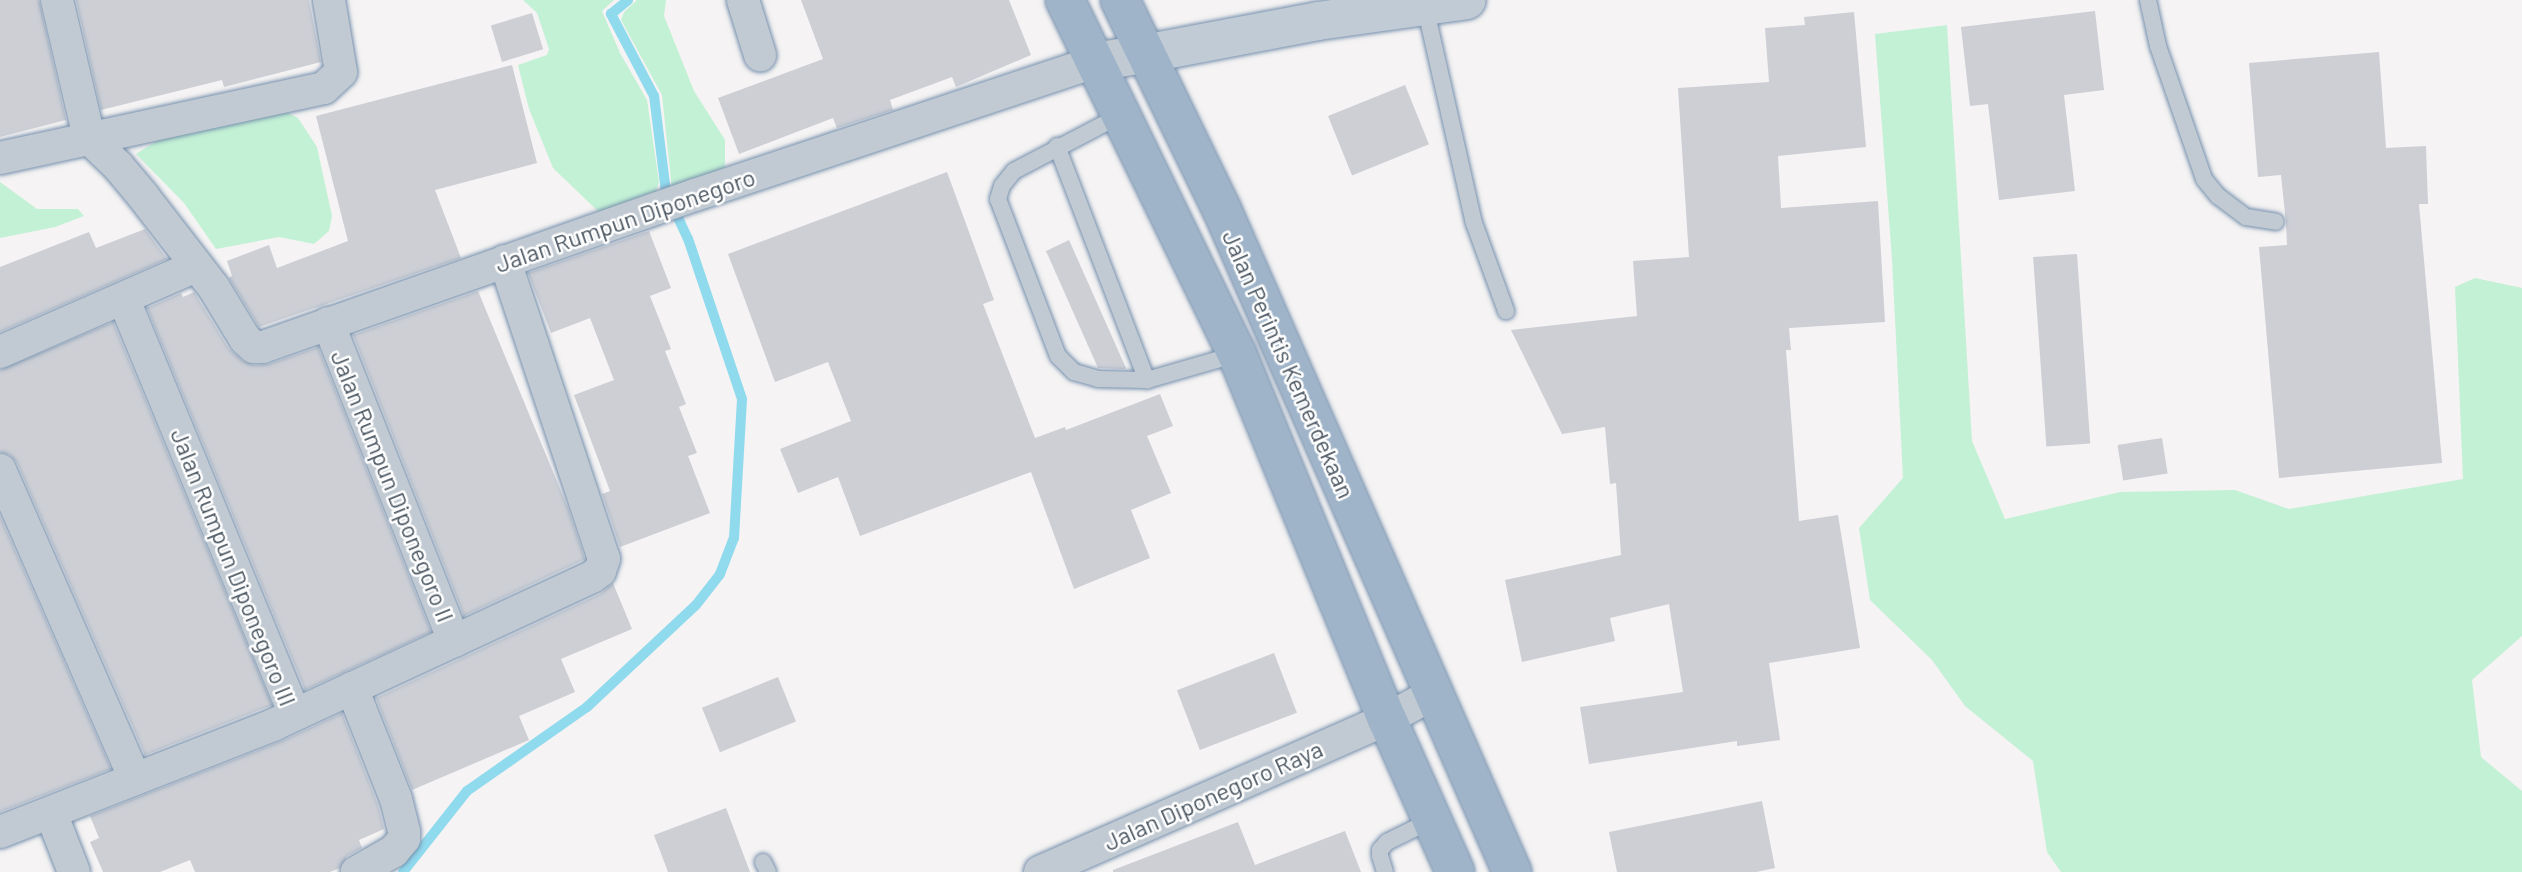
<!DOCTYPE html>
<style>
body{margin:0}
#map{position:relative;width:2522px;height:872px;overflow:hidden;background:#f5f3f3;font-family:Barlow,sans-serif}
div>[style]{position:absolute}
.green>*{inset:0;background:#c3f1d5}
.stream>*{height:10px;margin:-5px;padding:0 5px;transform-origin:5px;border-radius:5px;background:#90daee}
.building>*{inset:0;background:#cdcfd5;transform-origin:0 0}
.roads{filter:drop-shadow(0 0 2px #7690ad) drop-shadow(0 0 2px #7690ad)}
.service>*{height:16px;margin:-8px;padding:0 8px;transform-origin:8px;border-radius:8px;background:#c1cad2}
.minor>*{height:32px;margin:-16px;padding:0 16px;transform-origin:16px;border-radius:16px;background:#c1cad2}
.tertiary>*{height:38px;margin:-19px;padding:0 19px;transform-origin:19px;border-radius:19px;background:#c1cad2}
.secondary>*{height:38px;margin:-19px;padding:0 19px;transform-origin:19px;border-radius:19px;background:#c1cbd6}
.trunk>*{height:38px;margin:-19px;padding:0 19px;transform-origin:19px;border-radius:19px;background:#9fb4c9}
span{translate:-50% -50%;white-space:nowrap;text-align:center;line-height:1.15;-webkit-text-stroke:5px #fff;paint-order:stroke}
.street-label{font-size:24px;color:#4a5661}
</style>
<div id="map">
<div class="green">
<div style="clip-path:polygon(523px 0,614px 0,602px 11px,620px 53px,647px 100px,659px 182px,653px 199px,602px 215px,553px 168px,529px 109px,518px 65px,547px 55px,549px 49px,537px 13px)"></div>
<div style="clip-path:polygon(637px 0,666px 0,664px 16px,694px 91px,725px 140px,725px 170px,672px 189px,662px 95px,621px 20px,624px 12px)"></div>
<div style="clip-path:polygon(1947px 25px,1972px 441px,2005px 519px,2120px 492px,2235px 490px,2289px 509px,2463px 479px,2455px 287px,2475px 278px,2522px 288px,2522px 636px,2472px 680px,2481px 757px,2522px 791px,2522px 872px,2061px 872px,2047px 852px,2033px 761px,1965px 706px,1932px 660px,1870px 600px,1859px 528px,1903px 478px,1892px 259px,1875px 34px)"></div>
<div style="clip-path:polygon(283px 110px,298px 118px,317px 147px,332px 216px,329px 231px,314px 244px,279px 237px,216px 249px,184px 203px,136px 154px,167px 134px)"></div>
<div style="clip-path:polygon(0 182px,37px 209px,78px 209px,84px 216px,55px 227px,0 238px)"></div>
</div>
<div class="stream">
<div style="left:403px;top:872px;width:103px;rotate:-51.7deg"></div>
<div style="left:467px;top:791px;width:146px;rotate:-35deg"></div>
<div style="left:587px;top:707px;width:149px;rotate:-43.1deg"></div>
<div style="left:696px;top:605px;width:39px;rotate:-52deg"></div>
<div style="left:720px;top:574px;width:39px;rotate:-69deg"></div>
<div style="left:734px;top:538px;width:139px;rotate:-86.7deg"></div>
<div style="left:742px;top:399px;width:169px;rotate:-108.6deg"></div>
<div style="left:688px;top:239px;width:52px;rotate:-115.1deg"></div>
<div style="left:666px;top:192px;width:97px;rotate:-97.1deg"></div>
<div style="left:654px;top:96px;width:93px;rotate:-117.7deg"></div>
<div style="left:611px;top:14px;width:22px;rotate:-39deg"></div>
</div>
<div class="building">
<div style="clip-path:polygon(0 0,39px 0,66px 120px,0 137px)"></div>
<div style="clip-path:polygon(76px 0,309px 0,321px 62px,224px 87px,222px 80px,101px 110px)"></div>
<div style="clip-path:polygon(801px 0,1009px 0,1031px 55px,956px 87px,952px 77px,890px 100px,893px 110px,837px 128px,833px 118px,739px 154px,718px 98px,823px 59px)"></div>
<div style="clip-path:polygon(2095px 11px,2104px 90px,2064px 95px,2075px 191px,1999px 200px,1988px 104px,1970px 106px,1961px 27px)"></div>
<div style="clip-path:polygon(1854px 12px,1866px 147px,1778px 156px,1781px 208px,1878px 201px,1885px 322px,1789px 328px,1791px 350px,1786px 350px,1799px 521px,1838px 515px,1860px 648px,1769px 663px,1780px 740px,1737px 746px,1737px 741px,1589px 764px,1580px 707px,1683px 692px,1669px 604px,1610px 618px,1615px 641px,1522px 662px,1505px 580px,1621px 555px,1616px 483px,1610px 484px,1605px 427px,1562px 434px,1511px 330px,1637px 316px,1633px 261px,1689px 257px,1678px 88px,1769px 82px,1765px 28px,1805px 25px,1804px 17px)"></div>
<div style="left:532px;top:13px;width:38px;height:43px;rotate:73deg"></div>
<div style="clip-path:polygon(2379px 52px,2386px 148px,2426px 146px,2428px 204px,2419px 204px,2442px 463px,2279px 478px,2259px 247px,2287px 245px,2286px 223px,2281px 175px,2258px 177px,2249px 63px)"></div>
<div style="clip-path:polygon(512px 65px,537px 163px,435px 190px,461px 258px,259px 327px,229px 278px,232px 276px,227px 261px,269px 245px,277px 268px,348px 241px,316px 116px)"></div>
<div style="left:1405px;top:85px;width:64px;height:83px;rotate:68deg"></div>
<div style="clip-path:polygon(947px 172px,994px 300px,983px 304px,1035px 438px,1065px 427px,1066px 430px,1160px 394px,1173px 426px,1147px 436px,1171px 493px,1131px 510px,1150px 558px,1074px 589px,1031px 472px,860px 536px,838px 477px,798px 493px,780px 449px,851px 421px,828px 362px,775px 382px,728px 254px)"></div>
<div style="clip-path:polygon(145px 229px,167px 259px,0 332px,0 267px,89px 232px,96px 248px)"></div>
<div style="clip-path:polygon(649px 231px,671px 288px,650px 296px,671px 349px,665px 351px,686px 404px,679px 407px,697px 453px,688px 456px,710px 513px,620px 547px,602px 494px,610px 491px,574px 395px,614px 380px,590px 318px,551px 333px,528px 273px)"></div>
<div style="clip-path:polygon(1069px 240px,1126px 368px,1124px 369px,1098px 368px,1046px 251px)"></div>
<div style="left:2077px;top:254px;width:190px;height:44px;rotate:86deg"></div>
<div style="clip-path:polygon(478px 291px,568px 508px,585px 559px,464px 616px,353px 335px)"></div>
<div style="clip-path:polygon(194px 292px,229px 349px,243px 361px,254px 365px,269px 364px,318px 347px,431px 632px,305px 690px,147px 308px,181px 293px,183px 297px)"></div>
<div style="clip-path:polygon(113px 322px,272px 705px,145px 755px,17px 463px,10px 455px,0 452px,0 370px)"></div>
<div style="left:2162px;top:438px;width:36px;height:45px;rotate:81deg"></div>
<div style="clip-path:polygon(0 516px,111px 769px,0 812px)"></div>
<div style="clip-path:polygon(613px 583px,632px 629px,561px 659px,575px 692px,519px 716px,529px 740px,412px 790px,376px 698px,600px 594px)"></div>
<div style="left:1274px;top:653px;width:64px;height:104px;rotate:69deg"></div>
<div style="left:778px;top:677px;width:48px;height:82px;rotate:68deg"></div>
<div style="clip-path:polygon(342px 713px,378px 805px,384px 829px,359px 840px,362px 848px,347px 856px,340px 868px,330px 872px,195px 872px,190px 860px,160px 872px,103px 872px,90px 842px,99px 838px,90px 816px,282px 741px)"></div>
<div style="clip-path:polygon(1762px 801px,1775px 868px,1756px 872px,1617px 872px,1609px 832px)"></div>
<div style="clip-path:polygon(726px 808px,750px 872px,668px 872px,654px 835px)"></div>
<div style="clip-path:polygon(1238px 822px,1255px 865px,1345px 831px,1361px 872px,1113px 872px,1113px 870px)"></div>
</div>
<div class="roads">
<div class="service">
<div style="left:2148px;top:0;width:47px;rotate:77.7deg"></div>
<div style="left:2158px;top:46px;width:141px;rotate:70.9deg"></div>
<div style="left:2204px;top:179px;width:22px;rotate:51deg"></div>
<div style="left:2218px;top:196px;width:35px;rotate:37deg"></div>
<div style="left:2246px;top:217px;width:30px;rotate:9deg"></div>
<div style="left:1425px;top:6px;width:222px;rotate:77.3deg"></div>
<div style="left:1474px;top:223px;width:94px;rotate:70deg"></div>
<div style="left:1121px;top:115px;width:121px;rotate:152.4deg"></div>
<div style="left:1014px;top:171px;width:19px;rotate:129deg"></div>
<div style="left:1002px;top:186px;width:14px;rotate:107deg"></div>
<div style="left:998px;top:199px;width:168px;rotate:69.1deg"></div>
<div style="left:1058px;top:356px;width:23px;rotate:45deg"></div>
<div style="left:1074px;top:372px;width:25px;rotate:16deg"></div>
<div style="left:1098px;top:379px;width:49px;rotate:1.2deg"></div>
<div style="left:1147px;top:380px;width:94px;rotate:-16.1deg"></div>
<div style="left:1057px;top:146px;width:251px;rotate:69deg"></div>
<div style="left:763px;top:862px;width:11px;rotate:63deg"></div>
<div style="left:1385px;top:872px;width:17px;rotate:-107deg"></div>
<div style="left:1380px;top:856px;width:6px;rotate:-90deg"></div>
<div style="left:1380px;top:850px;width:11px;rotate:-49deg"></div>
<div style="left:1387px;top:842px;width:50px;rotate:-26.1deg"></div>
</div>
<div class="minor">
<div style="left:57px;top:0;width:142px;rotate:76.9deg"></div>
<div style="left:89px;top:138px;width:40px;rotate:44deg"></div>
<div style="left:118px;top:166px;width:39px;rotate:50deg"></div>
<div style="left:143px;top:196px;width:116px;rotate:52.3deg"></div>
<div style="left:214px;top:288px;width:60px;rotate:58.7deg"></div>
<div style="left:245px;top:339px;width:12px;rotate:42deg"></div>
<div style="left:254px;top:347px;width:9px"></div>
<div style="left:263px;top:347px;width:458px;rotate:-19.4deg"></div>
<div style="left:695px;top:195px;width:421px;rotate:-18.4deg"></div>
<div style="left:743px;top:0;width:58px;rotate:72.8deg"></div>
<div style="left:0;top:158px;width:331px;rotate:-12.2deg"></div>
<div style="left:324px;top:88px;width:23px;rotate:-43deg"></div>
<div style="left:341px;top:72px;width:73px;rotate:-99.5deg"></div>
<div style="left:124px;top:300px;width:448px;rotate:67.6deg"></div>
<div style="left:0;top:352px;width:214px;rotate:-23.7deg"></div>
<div style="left:0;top:470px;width:337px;rotate:66.4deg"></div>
<div style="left:454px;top:641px;width:152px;rotate:-24.9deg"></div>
<div style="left:592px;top:577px;width:10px;rotate:-37deg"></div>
<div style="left:600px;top:571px;width:13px;rotate:-72deg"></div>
<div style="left:604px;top:559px;width:314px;rotate:-108.4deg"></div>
<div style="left:352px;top:688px;width:119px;rotate:68.4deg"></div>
<div style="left:396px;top:799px;width:34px;rotate:76deg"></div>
<div style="left:404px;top:832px;width:7px;rotate:90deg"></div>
<div style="left:404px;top:839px;width:16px;rotate:130deg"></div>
<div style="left:394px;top:851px;width:43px;rotate:150.4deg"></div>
<div style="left:51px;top:813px;width:63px;rotate:68.7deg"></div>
<div style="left:0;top:832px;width:295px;rotate:-21.4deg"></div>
<div style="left:275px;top:724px;width:197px;rotate:-24.9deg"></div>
<div style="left:454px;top:641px;width:342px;rotate:-111.6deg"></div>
<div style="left:1040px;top:872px;width:379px;rotate:-23.8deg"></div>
<div style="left:1387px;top:719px;width:52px;rotate:-28.5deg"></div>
</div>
<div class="tertiary">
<div style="left:1094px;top:62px;width:51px;rotate:-9.1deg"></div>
</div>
<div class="secondary">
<div style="left:1144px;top:54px;width:177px;rotate:-10.7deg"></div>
<div style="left:1318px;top:21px;width:150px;rotate:-8deg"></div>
</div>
<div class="trunk">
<div style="left:1065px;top:0;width:394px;rotate:64.1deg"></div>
<div style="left:1237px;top:354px;width:395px;rotate:67.7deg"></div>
<div style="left:1387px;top:719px;width:167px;rotate:66deg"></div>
<div style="left:1120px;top:0;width:233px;rotate:64.1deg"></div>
<div style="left:1222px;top:210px;width:723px;rotate:66.34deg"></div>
</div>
</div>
<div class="street-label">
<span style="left:625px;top:220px;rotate:-19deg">Jalan Rumpun Diponegoro</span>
<span style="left:1289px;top:364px;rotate:66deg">Jalan Perintis Kemerdekaan</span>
<span style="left:393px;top:486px;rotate:68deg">Jalan Rumpun Diponegoro II</span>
<span style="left:234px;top:567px;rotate:68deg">Jalan Rumpun Diponegoro III</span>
<span style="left:1213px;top:795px;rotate:-24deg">Jalan Diponegoro Raya</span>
</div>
</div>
